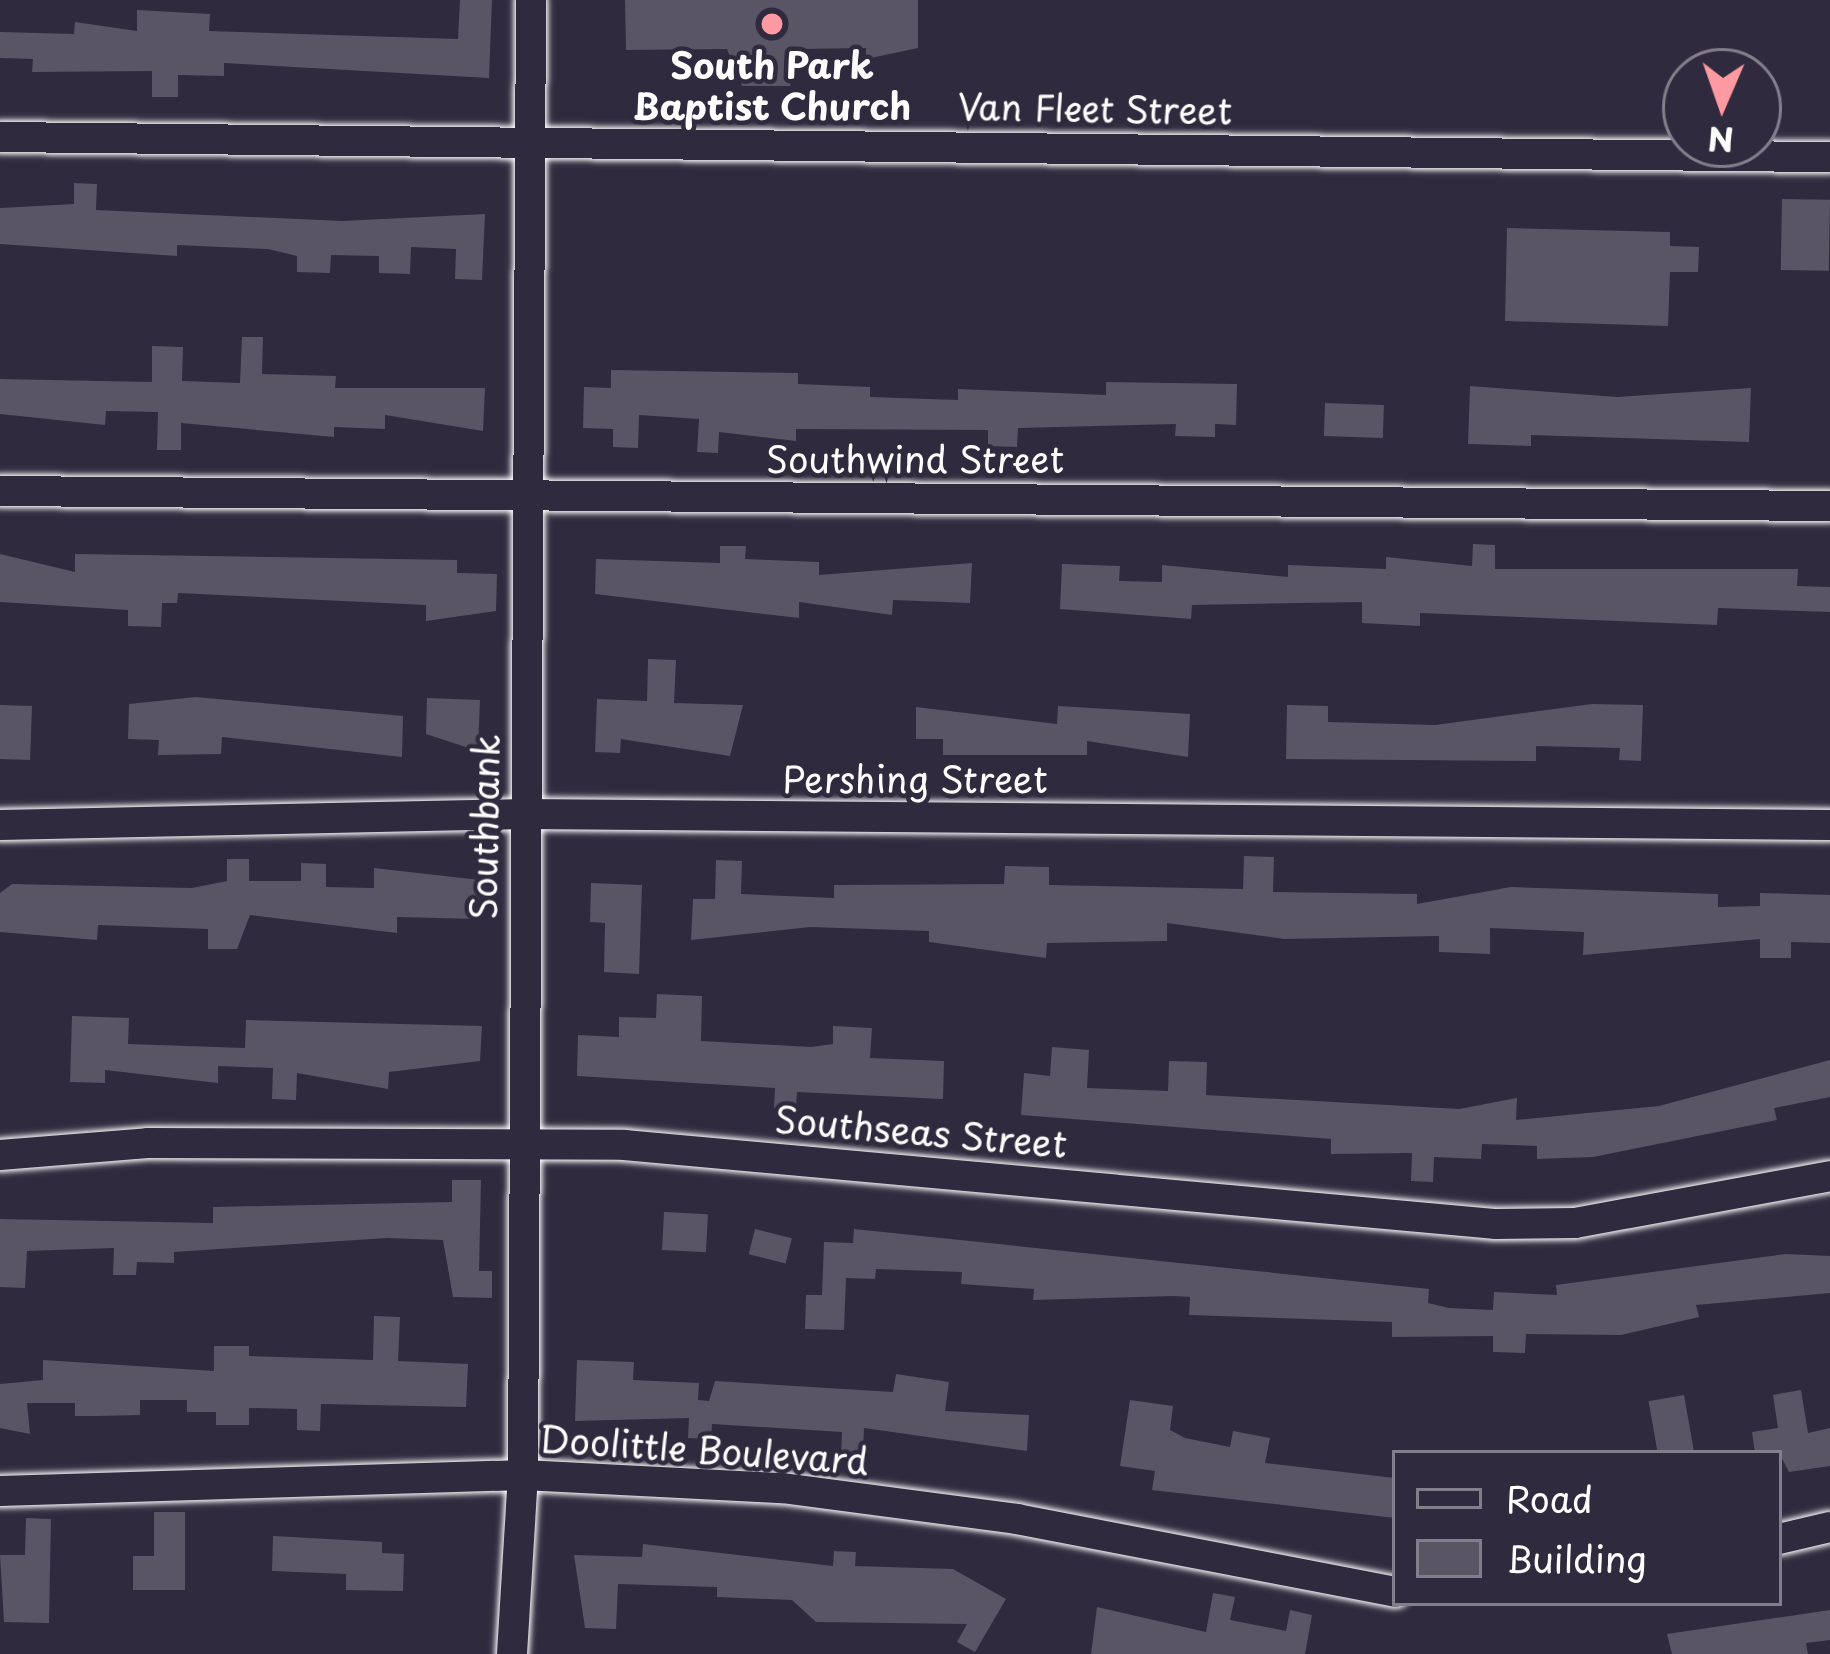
<!DOCTYPE html>
<style>
body{margin:0}
#map{position:relative;width:1830px;height:1654px;overflow:hidden;background:#2f2a3d;font-family:"Playpen Sans",sans-serif}
div>[style]{position:absolute}
.building>*{inset:0;background:#595564;transform-origin:0 0}
.roads{filter:drop-shadow(0 0 3px #fff) drop-shadow(0 0 3px #fff)}
.minor>*{height:30px;margin:-15px;padding:0 15px;transform-origin:15px;border-radius:15px;background:#2f2a3d}
.dots>*{width:33px;height:33px;translate:-50% -50%;box-sizing:border-box;border:6px solid #2f2a3d;border-radius:50%}
span{translate:-50% -50%;white-space:nowrap;text-align:center;line-height:1.15;-webkit-text-stroke:9px #2f2a3d;paint-order:stroke}
.poi-label{font-size:36px;color:#fff;font-weight:700}
.street-label{font-size:36px;color:#fff}
.legend{position:absolute;left:1392px;top:1450px;width:390px;height:156px;box-sizing:border-box;background:#2f2a3d;border:3px solid #827f8b;margin:0;padding:15px 21px;list-style:none;font-size:36px;color:#fff}
.legend li{display:flex;align-items:center;gap:24px;height:60px}
.legend b{width:60px;border:3px solid #827f8b}
.north{position:absolute;left:1662px;top:48px;width:120px;height:120px;box-sizing:border-box;background:#2f2a3d;border:3px solid #827f8b;border-radius:50%;rotate:182deg;font-size:33px;font-weight:700;line-height:48px;text-align:center;color:#fff}
.north::after{content:'';display:block;margin:auto;width:42px;height:54px;background:#ff9aa2;clip-path:polygon(50% 0,100% 100%,50% 72%,0 100%)}
</style>
<div id="map">
<div class="building">
<div style="clip-path:polygon(460px 0,492px 0,489px 78px,224px 63px,224px 76px,178px 75px,178px 97px,152px 97px,152px 71px,32px 72px,33px 59px,0 58px,0 32px,74px 34px,75px 22px,137px 31px,137px 10px,210px 14px,209px 31px,458px 39px)"></div>
<div style="clip-path:polygon(625px 0,918px 0,918px 48px,866px 59px,866px 48px,802px 49px,790px 86px,742px 86px,727px 49px,626px 50px)"></div>
<div style="clip-path:polygon(74px 183px,97px 184px,96px 210px,342px 221px,485px 214px,482px 280px,455px 279px,456px 249px,411px 247px,410px 274px,379px 273px,379px 256px,331px 255px,330px 273px,297px 272px,297px 256px,268px 249px,177px 245px,177px 256px,0 244px,0 208px,74px 204px)"></div>
<div style="left:1782px;top:199px;width:48px;height:71px;rotate:1deg"></div>
<div style="clip-path:polygon(1507px 228px,1670px 232px,1670px 246px,1699px 247px,1698px 272px,1670px 272px,1668px 326px,1505px 321px)"></div>
<div style="clip-path:polygon(242px 337px,263px 337px,262px 374px,336px 376px,335px 388px,485px 388px,483px 431px,385px 415px,385px 429px,334px 427px,334px 437px,181px 423px,181px 450px,157px 450px,158px 412px,106px 411px,105px 425px,0 414px,0 379px,152px 382px,152px 346px,183px 347px,182px 381px,240px 383px)"></div>
<div style="clip-path:polygon(611px 370px,798px 373px,798px 384px,870px 387px,870px 397px,958px 400px,958px 389px,1106px 395px,1106px 382px,1237px 384px,1236px 425px,1215px 424px,1215px 437px,1175px 436px,1176px 424px,1018px 428px,1017px 447px,988px 446px,988px 430px,796px 429px,796px 441px,719px 432px,718px 453px,697px 452px,699px 419px,639px 415px,638px 448px,613px 447px,613px 429px,583px 428px,584px 387px,611px 388px)"></div>
<div style="clip-path:polygon(1470px 386px,1617px 397px,1751px 388px,1749px 442px,1531px 435px,1531px 446px,1468px 444px)"></div>
<div style="left:1325px;top:403px;width:59px;height:33px;rotate:2deg"></div>
<div style="clip-path:polygon(1473px 544px,1495px 545px,1495px 569px,1798px 569px,1797px 586px,1830px 587px,1830px 612px,1718px 608px,1717px 625px,1420px 613px,1420px 626px,1362px 623px,1362px 602px,1192px 605px,1191px 619px,1060px 609px,1062px 564px,1120px 566px,1119px 581px,1162px 582px,1162px 565px,1288px 577px,1288px 565px,1386px 569px,1386px 557px,1472px 566px)"></div>
<div style="clip-path:polygon(720px 546px,746px 546px,745px 559px,819px 562px,819px 575px,972px 563px,970px 603px,893px 600px,892px 615px,799px 602px,799px 618px,595px 594px,596px 559px,720px 563px)"></div>
<div style="clip-path:polygon(0 554px,75px 572px,75px 554px,457px 560px,457px 573px,497px 574px,496px 611px,426px 621px,426px 605px,178px 593px,177px 603px,162px 603px,161px 627px,128px 626px,128px 610px,0 602px)"></div>
<div style="clip-path:polygon(648px 659px,676px 660px,674px 703px,743px 705px,730px 756px,621px 739px,620px 753px,595px 752px,597px 699px,647px 701px)"></div>
<div style="clip-path:polygon(196px 697px,403px 716px,402px 757px,222px 737px,221px 754px,158px 755px,159px 740px,128px 739px,129px 704px)"></div>
<div style="clip-path:polygon(427px 698px,480px 700px,478px 751px,426px 734px)"></div>
<div style="clip-path:polygon(1592px 704px,1643px 705px,1641px 761px,1619px 760px,1620px 748px,1536px 746px,1536px 761px,1286px 759px,1287px 705px,1328px 706px,1328px 722px,1435px 725px)"></div>
<div style="left:0;top:705px;width:32px;height:54px;rotate:2deg"></div>
<div style="clip-path:polygon(1058px 706px,1190px 714px,1188px 757px,1087px 741px,1087px 755px,943px 755px,943px 739px,916px 739px,916px 707px,1057px 724px)"></div>
<div style="clip-path:polygon(1244px 856px,1274px 857px,1273px 892px,1417px 894px,1417px 904px,1511px 887px,1718px 894px,1718px 907px,1760px 906px,1760px 893px,1830px 895px,1830px 943px,1791px 942px,1791px 958px,1760px 958px,1760px 939px,1583px 955px,1584px 932px,1490px 928px,1490px 954px,1439px 952px,1439px 936px,1284px 939px,1167px 923px,1167px 941px,1047px 943px,1046px 958px,929px 942px,929px 931px,810px 927px,691px 940px,693px 899px,715px 899px,716px 860px,742px 861px,741px 894px,834px 898px,834px 885px,1004px 884px,1005px 866px,1049px 867px,1049px 885px,1243px 889px)"></div>
<div style="clip-path:polygon(227px 859px,249px 859px,249px 881px,301px 881px,301px 863px,326px 864px,326px 887px,374px 888px,374px 868px,480px 880px,478px 919px,397px 917px,397px 933px,250px 915px,237px 949px,208px 949px,208px 929px,98px 925px,97px 940px,0 932px,0 893px,12px 884px,192px 888px,227px 881px)"></div>
<div style="clip-path:polygon(591px 883px,642px 885px,639px 974px,604px 972px,605px 923px,590px 922px)"></div>
<div style="clip-path:polygon(657px 994px,702px 996px,701px 1041px,811px 1047px,833px 1044px,833px 1026px,872px 1028px,870px 1058px,944px 1061px,943px 1099px,797px 1092px,796px 1109px,774px 1108px,775px 1088px,577px 1076px,578px 1035px,619px 1037px,619px 1017px,656px 1018px)"></div>
<div style="clip-path:polygon(72px 1016px,129px 1018px,128px 1044px,245px 1048px,246px 1020px,482px 1026px,480px 1061px,389px 1072px,388px 1089px,297px 1073px,296px 1100px,272px 1099px,273px 1068px,218px 1066px,218px 1083px,105px 1070px,105px 1083px,70px 1082px)"></div>
<div style="clip-path:polygon(1052px 1047px,1089px 1050px,1087px 1088px,1168px 1091px,1169px 1061px,1207px 1062px,1206px 1095px,1459px 1109px,1517px 1098px,1516px 1120px,1659px 1106px,1830px 1060px,1830px 1097px,1774px 1108px,1777px 1120px,1593px 1157px,1537px 1159px,1537px 1146px,1482px 1144px,1481px 1159px,1434px 1157px,1433px 1182px,1411px 1181px,1412px 1153px,1331px 1154px,1331px 1139px,1021px 1115px,1024px 1073px,1050px 1076px)"></div>
<div style="clip-path:polygon(452px 1180px,481px 1180px,479px 1271px,492px 1271px,492px 1298px,453px 1297px,443px 1240px,387px 1238px,174px 1252px,174px 1263px,137px 1262px,136px 1275px,113px 1275px,114px 1248px,27px 1251px,25px 1288px,0 1287px,0 1219px,213px 1223px,213px 1207px,452px 1202px)"></div>
<div style="left:664px;top:1212px;width:44px;height:38px;rotate:3deg"></div>
<div style="left:755px;top:1229px;width:38px;height:26px;rotate:14deg"></div>
<div style="clip-path:polygon(854px 1229px,1429px 1289px,1428px 1303px,1449px 1308px,1493px 1310px,1494px 1292px,1557px 1295px,1556px 1285px,1786px 1254px,1830px 1256px,1830px 1293px,1696px 1305px,1699px 1317px,1621px 1335px,1526px 1334px,1525px 1353px,1493px 1352px,1493px 1336px,1392px 1337px,1392px 1322px,1189px 1315px,1190px 1297px,1174px 1296px,1033px 1300px,1034px 1289px,961px 1284px,962px 1272px,876px 1269px,875px 1279px,846px 1278px,844px 1330px,805px 1329px,806px 1295px,822px 1295px,824px 1242px,853px 1243px)"></div>
<div style="clip-path:polygon(374px 1316px,400px 1317px,398px 1361px,468px 1364px,466px 1407px,321px 1404px,320px 1431px,297px 1430px,297px 1409px,249px 1408px,249px 1425px,216px 1425px,216px 1412px,187px 1412px,187px 1400px,140px 1400px,140px 1415px,97px 1416px,75px 1416px,75px 1403px,27px 1403px,30px 1434px,0 1428px,0 1384px,43px 1380px,43px 1360px,214px 1371px,214px 1346px,249px 1346px,249px 1356px,373px 1360px)"></div>
<div style="clip-path:polygon(577px 1360px,634px 1362px,633px 1380px,699px 1383px,698px 1400px,709px 1401px,715px 1381px,893px 1392px,896px 1374px,949px 1382px,945px 1411px,1029px 1415px,1027px 1451px,864px 1428px,863px 1457px,841px 1456px,842px 1432px,712px 1424px,711px 1439px,688px 1438px,689px 1418px,575px 1421px)"></div>
<div style="clip-path:polygon(1801px 1390px,1808px 1433px,1830px 1428px,1830px 1466px,1789px 1472px,1779px 1453px,1755px 1453px,1752px 1432px,1778px 1428px,1773px 1395px)"></div>
<div style="left:1684px;top:1395px;width:59px;height:36px;rotate:80deg"></div>
<div style="clip-path:polygon(1130px 1400px,1173px 1406px,1170px 1430px,1185px 1438px,1230px 1447px,1233px 1431px,1270px 1438px,1265px 1463px,1395px 1478px,1395px 1518px,1152px 1490px,1155px 1471px,1120px 1466px)"></div>
<div style="clip-path:polygon(154px 1512px,185px 1512px,185px 1590px,133px 1590px,133px 1556px,154px 1556px)"></div>
<div style="clip-path:polygon(26px 1518px,51px 1519px,49px 1623px,4px 1622px,0 1555px,25px 1555px)"></div>
<div style="clip-path:polygon(273px 1536px,382px 1542px,382px 1553px,404px 1554px,403px 1591px,346px 1590px,346px 1574px,272px 1571px)"></div>
<div style="clip-path:polygon(643px 1544px,833px 1566px,834px 1551px,856px 1552px,855px 1566px,953px 1569px,1006px 1599px,975px 1652px,957px 1642px,967px 1624px,816px 1622px,792px 1600px,717px 1597px,717px 1587px,618px 1584px,616px 1629px,585px 1628px,574px 1555px,642px 1557px)"></div>
<div style="clip-path:polygon(1213px 1593px,1235px 1597px,1230px 1620px,1286px 1631px,1290px 1610px,1312px 1615px,1305px 1654px,1091px 1654px,1097px 1607px,1206px 1632px)"></div>
<div style="clip-path:polygon(1830px 1610px,1830px 1640px,1806px 1643px,1808px 1654px,1672px 1654px,1667px 1634px)"></div>
</div>
<div class="roads">
<div class="minor">
<div style="left:0;top:137px;width:1830px;rotate:0.63deg"></div>
<div style="left:0;top:491px;width:1830px;rotate:0.47deg"></div>
<div style="left:0;top:825px;width:524px;rotate:-1.2deg"></div>
<div style="left:524px;top:814px;width:1306px;rotate:0.48deg"></div>
<div style="left:0;top:1155px;width:148px;rotate:-4.6deg"></div>
<div style="left:148px;top:1143px;width:476px;rotate:0.2deg"></div>
<div style="left:624px;top:1145px;width:876px;rotate:5.18deg"></div>
<div style="left:1496px;top:1224px;width:79px;rotate:-0.7deg"></div>
<div style="left:1575px;top:1223px;width:259px;rotate:-10.4deg"></div>
<div style="left:0;top:1491px;width:523px;rotate:-1.75deg"></div>
<div style="left:523px;top:1475px;width:260px;rotate:2.9deg"></div>
<div style="left:783px;top:1488px;width:236px;rotate:7.5deg"></div>
<div style="left:1017px;top:1519px;width:385px;rotate:10.9deg"></div>
<div style="left:1779px;top:1539px;width:52px;rotate:-13.2deg"></div>
<div style="left:512px;top:1654px;width:179px;rotate:-86.5deg"></div>
<div style="left:523px;top:1475px;width:1475px;rotate:-89.69deg"></div>
</div>
</div>
<div class="dots">
<div style="left:772px;top:24px;background:#ff9aa2"></div>
</div>
<div class="poi-label">
<span style="left:772px;top:85px">South Park<br>Baptist Church</span>
</div>
<div class="street-label">
<span style="left:1095px;top:108px;rotate:1deg">Van Fleet Street</span>
<span style="left:915px;top:459px">Southwind Street</span>
<span style="left:915px;top:779px">Pershing Street</span>
<span style="left:484px;top:827px;rotate:-89deg">Southbank</span>
<span style="left:921px;top:1131px;rotate:5deg">Southseas Street</span>
<span style="left:704px;top:1449px;rotate:4deg">Doolittle Boulevard</span>
</div>
<ul class="legend">
<li><b style="height:15px;background:#2f2a3d"></b>Road</li>
<li><b style="height:33px;background:#595564"></b>Building</li>
</ul>
<div class="north">N</div>
</div>
